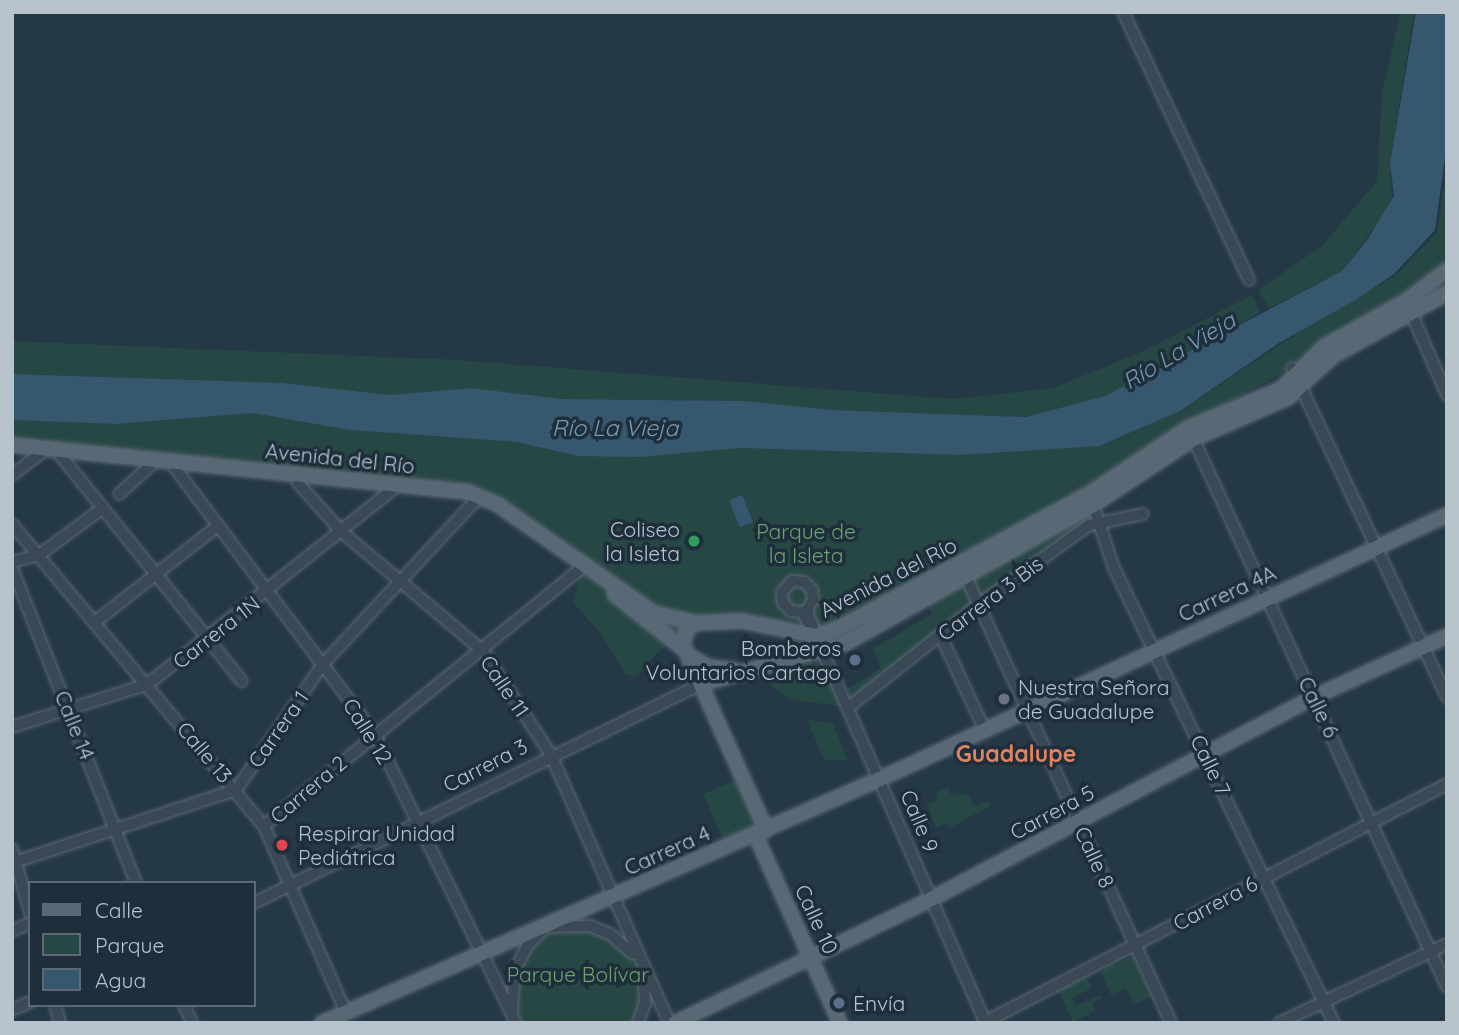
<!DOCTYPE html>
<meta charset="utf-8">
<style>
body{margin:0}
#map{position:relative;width:1459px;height:1035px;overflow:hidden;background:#253846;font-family:Quicksand,sans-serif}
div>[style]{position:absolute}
.green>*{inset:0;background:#274745;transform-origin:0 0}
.water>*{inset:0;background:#37576e;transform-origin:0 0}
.roads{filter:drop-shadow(0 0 2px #586772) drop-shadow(0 0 2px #586772)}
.minor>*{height:10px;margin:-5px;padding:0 5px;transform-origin:5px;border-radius:5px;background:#3a4955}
.major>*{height:14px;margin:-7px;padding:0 7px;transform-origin:7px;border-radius:7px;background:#586975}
.dots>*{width:19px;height:19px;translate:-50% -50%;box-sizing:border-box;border:4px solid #1e2e3a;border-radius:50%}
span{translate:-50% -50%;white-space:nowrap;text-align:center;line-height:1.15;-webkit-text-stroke:7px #1e2e3a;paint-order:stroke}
.street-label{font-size:21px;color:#b7c4ce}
.poi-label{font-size:21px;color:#b7c4ce}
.right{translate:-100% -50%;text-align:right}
.left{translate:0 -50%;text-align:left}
.park-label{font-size:21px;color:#6ca170}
.water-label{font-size:23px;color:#759ab4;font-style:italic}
.neighbourhood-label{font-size:23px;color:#e08361;font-weight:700}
.frame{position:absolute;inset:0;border:14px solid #b7c4ce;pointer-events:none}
.legend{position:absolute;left:28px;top:881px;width:228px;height:126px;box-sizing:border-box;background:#1e2e3a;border:2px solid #5b6a75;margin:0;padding:9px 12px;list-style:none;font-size:21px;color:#b7c4ce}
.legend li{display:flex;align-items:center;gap:14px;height:35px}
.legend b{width:35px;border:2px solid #5b6a75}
</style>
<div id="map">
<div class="green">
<div style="clip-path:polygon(1401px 12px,1414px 12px,1390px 163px,1392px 203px,1342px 271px,1269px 308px,1258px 290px,1322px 246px,1377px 181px,1382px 91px)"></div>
<div style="clip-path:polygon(1447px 165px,1447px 265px,1434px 278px,1291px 369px,1207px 414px,1089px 494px,816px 637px,849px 707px,791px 700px,763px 680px,757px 665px,701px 684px,687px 654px,728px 671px,783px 655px,785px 642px,778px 631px,704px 622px,659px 651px,637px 676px,626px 675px,600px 632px,573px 603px,581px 569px,468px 492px,12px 444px,12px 420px,116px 424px,253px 413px,349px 430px,516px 442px,578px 456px,740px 448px,961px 455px,1099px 446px,1180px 411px,1311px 324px,1395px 276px,1437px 232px)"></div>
<div style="clip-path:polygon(1252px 295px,1260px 312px,1230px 330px,1105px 396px,1027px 417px,833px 410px,746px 401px,563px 399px,471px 388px,390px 395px,283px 383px,12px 374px,12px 341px,458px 360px,954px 399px,1053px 388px,1146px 350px)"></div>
<div style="clip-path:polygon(1093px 505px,1099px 523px,1089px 525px,859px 699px,850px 696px,847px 689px,881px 669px,873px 649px,932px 614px,925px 599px)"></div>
<div style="clip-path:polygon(807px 719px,833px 724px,848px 760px,824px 760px)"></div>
<div style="left:743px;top:777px;width:58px;height:43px;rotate:67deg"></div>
<div style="clip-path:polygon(948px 788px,952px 796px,967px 793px,974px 807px,988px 801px,990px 806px,949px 828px,947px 823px,936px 828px,927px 805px,938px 800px,935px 793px)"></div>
<div style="clip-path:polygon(590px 926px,634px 955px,644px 977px,638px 1023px,516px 1023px,515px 969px,546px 927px)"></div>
<div style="clip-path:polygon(1133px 956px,1152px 996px,1134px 1005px,1126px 988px,1111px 995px,1100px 971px)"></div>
<div style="clip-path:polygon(1087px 977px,1092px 988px,1072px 998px,1076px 1006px,1101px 995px,1102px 998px,1092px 1003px,1095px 1011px,1073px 1022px,1058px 991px)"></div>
</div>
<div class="water">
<div style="clip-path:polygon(1416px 12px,1447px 12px,1447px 142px,1435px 230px,1394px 274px,1357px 299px,1279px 343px,1180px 411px,1099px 446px,961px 455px,740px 448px,639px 457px,578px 456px,516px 442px,349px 430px,253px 413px,116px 424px,12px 420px,12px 374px,283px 383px,390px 395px,471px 388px,563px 399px,746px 401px,833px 410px,1026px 417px,1105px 396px,1342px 271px,1367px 240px,1394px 196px,1390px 163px)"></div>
<div style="left:742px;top:495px;width:29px;height:14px;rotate:68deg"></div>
</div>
<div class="roads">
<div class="minor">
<div style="left:1123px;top:12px;width:296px;rotate:64.8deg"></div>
<div style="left:1409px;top:308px;width:95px;rotate:66.4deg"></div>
<div style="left:1292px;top:368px;width:364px;rotate:64.8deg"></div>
<div style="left:1191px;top:434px;width:609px;rotate:65.16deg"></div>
<div style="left:60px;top:455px;width:290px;rotate:51.2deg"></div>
<div style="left:175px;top:468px;width:331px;rotate:53.1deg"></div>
<div style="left:374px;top:733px;width:323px;rotate:63.9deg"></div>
<div style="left:12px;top:475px;width:36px;rotate:-37deg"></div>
<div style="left:298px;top:483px;width:66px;rotate:48.1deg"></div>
<div style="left:342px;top:532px;width:185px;rotate:40.2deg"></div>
<div style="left:483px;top:651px;width:124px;rotate:56.8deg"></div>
<div style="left:551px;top:755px;width:293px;rotate:66.2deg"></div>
<div style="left:119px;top:494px;width:43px;rotate:-42.2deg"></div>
<div style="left:1091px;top:499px;width:73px;rotate:71.6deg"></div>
<div style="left:1114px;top:568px;width:505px;rotate:64.2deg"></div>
<div style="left:12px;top:524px;width:393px;rotate:50.2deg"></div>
<div style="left:264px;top:826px;width:204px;rotate:66.3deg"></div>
<div style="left:12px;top:562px;width:28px;rotate:-15deg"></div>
<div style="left:39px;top:555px;width:76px;rotate:-36.4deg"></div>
<div style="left:12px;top:568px;width:339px;rotate:68.5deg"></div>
<div style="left:966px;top:577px;width:491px;rotate:65.3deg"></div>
<div style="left:792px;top:581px;width:12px;rotate:5deg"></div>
<div style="left:804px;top:582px;width:11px;rotate:45deg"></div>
<div style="left:812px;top:590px;width:10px;rotate:84deg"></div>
<div style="left:813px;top:600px;width:12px;rotate:121deg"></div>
<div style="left:807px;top:610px;width:28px;rotate:71deg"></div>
<div style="left:816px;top:636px;width:28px;rotate:-120deg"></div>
<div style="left:802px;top:612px;width:11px;rotate:-175deg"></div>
<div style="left:791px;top:611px;width:11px;rotate:-135deg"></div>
<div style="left:783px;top:603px;width:11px;rotate:-95deg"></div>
<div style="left:782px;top:592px;width:15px;rotate:-48deg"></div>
<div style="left:95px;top:622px;width:154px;rotate:-38.1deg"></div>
<div style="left:941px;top:636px;width:105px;rotate:65.1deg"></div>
<div style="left:822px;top:650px;width:407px;rotate:66.3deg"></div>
<div style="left:849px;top:707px;width:166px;rotate:-38.4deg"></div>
<div style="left:979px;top:604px;width:135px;rotate:-35.7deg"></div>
<div style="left:1089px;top:525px;width:55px;rotate:-11.5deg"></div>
<div style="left:12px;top:727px;width:143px;rotate:-17.5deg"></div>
<div style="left:148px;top:684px;width:312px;rotate:-38.5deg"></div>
<div style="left:264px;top:826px;width:409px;rotate:-39.1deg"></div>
<div style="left:12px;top:849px;width:66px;rotate:74.1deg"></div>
<div style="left:12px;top:863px;width:236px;rotate:-18.1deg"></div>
<div style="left:236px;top:790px;width:153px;rotate:-55.4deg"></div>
<div style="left:323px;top:664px;width:229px;rotate:-47deg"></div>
<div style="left:254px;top:903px;width:498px;rotate:-26.1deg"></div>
<div style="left:12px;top:931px;width:20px;rotate:-24deg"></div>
<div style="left:55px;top:1005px;width:19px;rotate:74deg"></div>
<div style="left:184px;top:1005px;width:20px;rotate:66deg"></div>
<div style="left:12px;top:1010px;width:20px;rotate:-24deg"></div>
<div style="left:512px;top:1010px;width:41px;rotate:-85.8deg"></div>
<div style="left:515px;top:969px;width:26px;rotate:-62deg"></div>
<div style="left:527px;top:946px;width:27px;rotate:-45deg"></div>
<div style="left:546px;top:927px;width:44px;rotate:-1.3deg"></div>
<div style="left:590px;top:926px;width:22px;rotate:22deg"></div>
<div style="left:610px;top:934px;width:30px;rotate:41deg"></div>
<div style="left:638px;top:1023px;width:21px;rotate:-71deg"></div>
<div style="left:645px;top:1003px;width:22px;rotate:-93deg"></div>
<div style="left:983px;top:1023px;width:522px;rotate:-27.25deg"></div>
<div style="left:1279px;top:1023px;width:186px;rotate:-25.2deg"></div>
</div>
<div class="major">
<div style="left:12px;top:445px;width:458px;rotate:5.9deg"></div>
<div style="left:468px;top:492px;width:33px;rotate:23deg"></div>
<div style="left:498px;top:505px;width:190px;rotate:34.7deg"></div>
<div style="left:654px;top:613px;width:43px;rotate:13.4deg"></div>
<div style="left:696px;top:623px;width:46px;rotate:-2.5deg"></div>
<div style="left:742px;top:621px;width:76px;rotate:11.5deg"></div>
<div style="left:816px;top:636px;width:24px;rotate:-19deg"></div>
<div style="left:839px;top:628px;width:284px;rotate:-28.2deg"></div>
<div style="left:1089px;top:494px;width:119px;rotate:-33.7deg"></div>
<div style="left:1188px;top:428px;width:101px;rotate:-22.8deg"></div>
<div style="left:1281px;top:389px;width:62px;rotate:-44.3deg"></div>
<div style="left:1325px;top:346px;width:93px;rotate:-29.1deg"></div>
<div style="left:1406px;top:301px;width:51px;rotate:-37.1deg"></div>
<div style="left:614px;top:594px;width:90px;rotate:38.3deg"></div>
<div style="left:696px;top:623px;width:11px;rotate:146deg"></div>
<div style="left:687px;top:629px;width:16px;rotate:104deg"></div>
<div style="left:683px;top:645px;width:203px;rotate:65.8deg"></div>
<div style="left:688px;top:655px;width:24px;rotate:30deg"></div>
<div style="left:709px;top:667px;width:25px;rotate:7deg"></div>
<div style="left:701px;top:684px;width:151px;rotate:-15.8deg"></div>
<div style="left:846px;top:643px;width:283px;rotate:-29.2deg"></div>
<div style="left:1093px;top:505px;width:120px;rotate:-33.4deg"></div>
<div style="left:1193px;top:439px;width:105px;rotate:-23.6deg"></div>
<div style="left:1289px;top:397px;width:60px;rotate:-43deg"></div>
<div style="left:1333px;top:356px;width:130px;rotate:-28.9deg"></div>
<div style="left:755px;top:834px;width:207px;rotate:65.8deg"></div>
<div style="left:322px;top:1023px;width:609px;rotate:-23.62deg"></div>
<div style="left:880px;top:779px;width:625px;rotate:-24.97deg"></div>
<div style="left:675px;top:1023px;width:284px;rotate:-25.8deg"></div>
<div style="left:931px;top:899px;width:433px;rotate:-27.8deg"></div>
<div style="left:1314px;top:697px;width:146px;rotate:-24.6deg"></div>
</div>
</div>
<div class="dots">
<div style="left:694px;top:541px;background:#2e9e5b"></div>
<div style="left:855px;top:660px;background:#5c6f8a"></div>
<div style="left:1004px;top:699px;background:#6b7280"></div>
<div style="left:282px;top:845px;background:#e0444e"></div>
<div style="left:839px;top:1003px;background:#5c6f8a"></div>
</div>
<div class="street-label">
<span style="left:340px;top:458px;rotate:6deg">Avenida del Río</span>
<span style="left:888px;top:577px;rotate:-27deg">Avenida del Río</span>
<span style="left:1227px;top:593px;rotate:-25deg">Carrera 4A</span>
<span style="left:990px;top:598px;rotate:-37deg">Carrera 3 Bis</span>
<span style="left:216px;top:632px;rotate:-38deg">Carrera 1N</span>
<span style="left:505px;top:686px;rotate:56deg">Calle 11</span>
<span style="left:1319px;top:707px;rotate:64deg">Calle 6</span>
<span style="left:75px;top:725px;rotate:68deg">Calle 14</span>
<span style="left:278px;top:729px;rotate:-55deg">Carrera 1</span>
<span style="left:368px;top:731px;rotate:58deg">Calle 12</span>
<span style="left:205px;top:752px;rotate:50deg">Calle 13</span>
<span style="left:485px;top:765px;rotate:-27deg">Carrera 3</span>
<span style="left:1211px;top:765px;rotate:64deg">Calle 7</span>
<span style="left:308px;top:789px;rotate:-40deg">Carrera 2</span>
<span style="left:1052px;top:812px;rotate:-28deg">Carrera 5</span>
<span style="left:920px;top:821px;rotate:67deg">Calle 9</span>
<span style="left:667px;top:850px;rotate:-24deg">Carrera 4</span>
<span style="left:1095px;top:857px;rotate:65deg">Calle 8</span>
<span style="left:1215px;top:903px;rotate:-28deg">Carrera 6</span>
<span style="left:817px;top:919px;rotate:65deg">Calle 10</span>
</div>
<div class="poi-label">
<span class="right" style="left:680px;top:541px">Coliseo<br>la Isleta</span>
<span class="right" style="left:841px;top:660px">Bomberos<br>Voluntarios Cartago</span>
<span class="left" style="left:1018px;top:699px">Nuestra Señora<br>de Guadalupe</span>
<span class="left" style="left:298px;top:845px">Respirar Unidad<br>Pediátrica</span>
<span class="left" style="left:853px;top:1003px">Envía</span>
</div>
<div class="park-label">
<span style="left:806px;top:543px">Parque de<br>la Isleta</span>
<span style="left:578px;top:974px">Parque Bolívar</span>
</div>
<div class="water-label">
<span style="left:1179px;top:351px;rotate:-31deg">Río La Vieja</span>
<span style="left:615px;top:428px">Río La Vieja</span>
</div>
<div class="neighbourhood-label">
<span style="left:1016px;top:754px">Guadalupe</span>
</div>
<div class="frame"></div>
<ul class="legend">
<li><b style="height:9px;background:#586975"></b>Calle</li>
<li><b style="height:19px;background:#274745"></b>Parque</li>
<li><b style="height:19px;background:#37576e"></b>Agua</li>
</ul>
</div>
